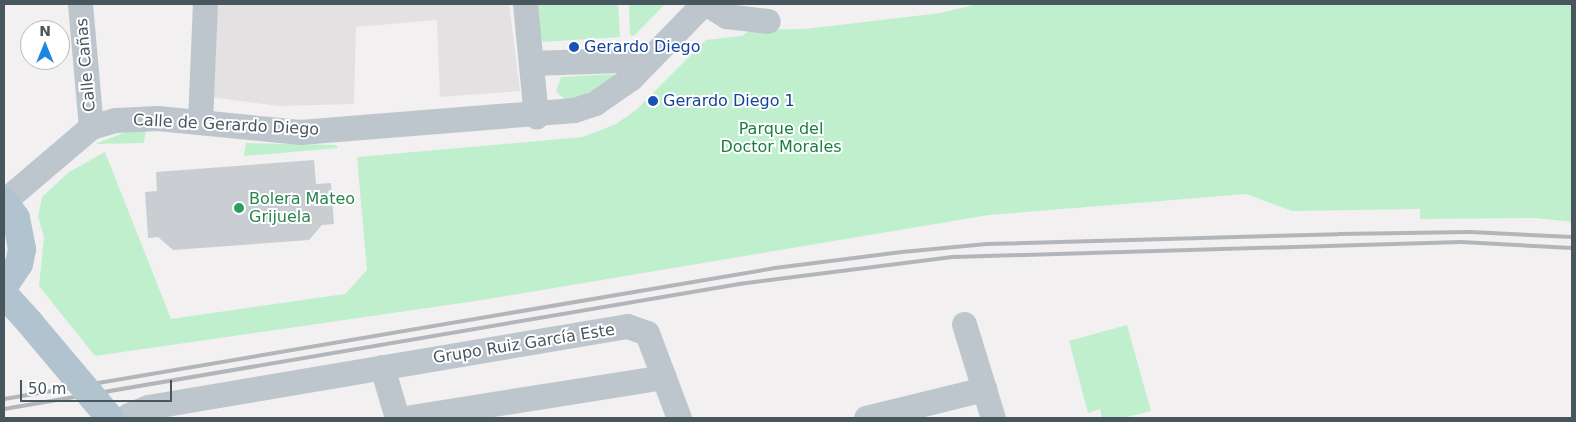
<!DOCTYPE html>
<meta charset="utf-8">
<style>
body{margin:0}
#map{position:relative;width:1576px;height:422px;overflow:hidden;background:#f2f0f0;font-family:"DejaVu Sans",sans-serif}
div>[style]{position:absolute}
.education>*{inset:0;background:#e3e1e2}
.green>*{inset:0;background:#c0efcd}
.building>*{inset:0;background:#caced2}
.minor>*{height:25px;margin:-12.5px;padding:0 12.5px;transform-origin:12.5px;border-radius:12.5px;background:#bcc6cc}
.major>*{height:28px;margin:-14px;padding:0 14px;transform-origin:14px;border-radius:14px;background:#b0c3ce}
.rail>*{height:4px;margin:-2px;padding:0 2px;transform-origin:2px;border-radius:2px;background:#b2b6ba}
.major-bridge>*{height:28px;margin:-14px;padding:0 14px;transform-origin:14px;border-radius:14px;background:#b0c3ce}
.dots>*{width:14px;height:14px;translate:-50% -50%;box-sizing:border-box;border:2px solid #fff;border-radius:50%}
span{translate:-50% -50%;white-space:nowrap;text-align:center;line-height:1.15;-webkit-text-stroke:4px #fff;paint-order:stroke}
.transit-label{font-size:16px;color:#164399}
.left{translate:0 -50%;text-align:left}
.street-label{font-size:16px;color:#48565d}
.park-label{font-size:16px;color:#197f40}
.leisure-label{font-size:16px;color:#27864d}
.frame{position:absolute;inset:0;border:5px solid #48565d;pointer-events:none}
.north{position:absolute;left:20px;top:20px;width:50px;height:50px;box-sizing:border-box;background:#fff;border:1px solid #b6bbbe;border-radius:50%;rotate:0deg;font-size:14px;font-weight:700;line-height:20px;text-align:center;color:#48565d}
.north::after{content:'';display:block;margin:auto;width:18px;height:22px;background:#1c87e0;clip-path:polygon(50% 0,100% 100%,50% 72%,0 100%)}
.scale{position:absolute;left:20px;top:380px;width:152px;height:22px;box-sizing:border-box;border:2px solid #48565d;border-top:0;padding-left:6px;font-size:15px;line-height:18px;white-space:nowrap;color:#48565d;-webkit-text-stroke:4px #fff;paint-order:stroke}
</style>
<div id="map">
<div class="education">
<div style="clip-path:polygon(210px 4px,509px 4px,520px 91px,440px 97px,437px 20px,356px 27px,354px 104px,279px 106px,209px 97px)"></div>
</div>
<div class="green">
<div style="clip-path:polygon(534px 4px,618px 4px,620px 37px,543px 42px,538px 36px)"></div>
<div style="clip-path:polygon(629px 4px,665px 4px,634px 36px,630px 35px)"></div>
<div style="clip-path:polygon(977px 4px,1572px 4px,1572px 222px,1536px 218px,1420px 219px,1420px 209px,1292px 211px,1246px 194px,989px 215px,476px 301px,95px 356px,39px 286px,44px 237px,38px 216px,42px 197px,69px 172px,105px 152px,171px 319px,345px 294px,367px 270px,357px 157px,583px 137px,616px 124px,636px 110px,706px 40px,742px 36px,750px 30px,805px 29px,941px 13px)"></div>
<div style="clip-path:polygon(613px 74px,615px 77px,600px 87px,578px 97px,566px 100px,556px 92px,561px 77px)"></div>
<div style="clip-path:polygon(136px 128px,146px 128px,144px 143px,95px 144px)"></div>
<div style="clip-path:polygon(246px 143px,336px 145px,338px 148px,244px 156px)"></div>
<div style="clip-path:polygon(1127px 325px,1151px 411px,1123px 418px,1102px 418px,1100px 409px,1088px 413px,1069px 341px)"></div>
</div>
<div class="building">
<div style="clip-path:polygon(314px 160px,316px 184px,331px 183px,334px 224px,322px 225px,309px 240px,173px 250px,158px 237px,148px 238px,145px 192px,157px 191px,156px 172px)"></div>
</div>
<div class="minor">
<div style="left:80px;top:4px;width:123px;rotate:84.9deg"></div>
<div style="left:525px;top:4px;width:113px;rotate:84.4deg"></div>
<div style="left:707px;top:4px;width:22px;rotate:32deg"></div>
<div style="left:726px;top:16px;width:42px;rotate:6.8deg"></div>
<div style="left:532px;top:63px;width:117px;rotate:-2deg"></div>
<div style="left:200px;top:122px;width:118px;rotate:-87.6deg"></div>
<div style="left:4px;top:201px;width:114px;rotate:-40.4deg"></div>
<div style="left:91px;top:127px;width:25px;rotate:-16deg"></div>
<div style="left:115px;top:120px;width:42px;rotate:-2.7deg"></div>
<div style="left:157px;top:118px;width:144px;rotate:5.6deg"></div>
<div style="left:300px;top:132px;width:275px;rotate:-4.6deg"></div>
<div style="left:574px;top:110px;width:22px;rotate:-18deg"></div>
<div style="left:595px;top:103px;width:44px;rotate:-34.8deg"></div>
<div style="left:631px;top:78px;width:103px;rotate:-45.8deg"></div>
<div style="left:964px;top:324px;width:98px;rotate:72.9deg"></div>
<div style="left:382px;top:367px;width:53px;rotate:73.6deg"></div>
<div style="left:128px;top:415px;width:22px;rotate:-22deg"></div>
<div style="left:148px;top:407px;width:486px;rotate:-9.6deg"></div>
<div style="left:627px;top:326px;width:21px;rotate:19deg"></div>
<div style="left:647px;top:333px;width:91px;rotate:69.4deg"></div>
<div style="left:405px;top:418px;width:262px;rotate:-9deg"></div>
<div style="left:866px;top:418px;width:122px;rotate:-13.8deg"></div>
</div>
<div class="major">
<div style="left:4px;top:202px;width:20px;rotate:53deg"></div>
<div style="left:16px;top:218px;width:32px;rotate:79deg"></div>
<div style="left:22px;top:249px;width:15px;rotate:101deg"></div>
<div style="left:19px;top:264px;width:27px;rotate:124deg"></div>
<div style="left:4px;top:294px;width:39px;rotate:48deg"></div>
</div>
<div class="rail">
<div style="left:4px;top:399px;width:782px;rotate:-9.64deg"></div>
<div style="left:775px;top:268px;width:128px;rotate:-7.2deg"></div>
<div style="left:902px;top:252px;width:85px;rotate:-5.4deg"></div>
<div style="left:987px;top:244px;width:352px;rotate:-1.6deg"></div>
<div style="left:1339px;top:234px;width:131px;rotate:-0.9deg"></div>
<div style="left:1470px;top:232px;width:102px;rotate:2.8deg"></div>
<div style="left:4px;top:409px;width:746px;rotate:-9.65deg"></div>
<div style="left:739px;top:284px;width:217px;rotate:-7.2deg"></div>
<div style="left:954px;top:257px;width:507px;rotate:-1.69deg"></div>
<div style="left:1461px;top:242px;width:111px;rotate:3.1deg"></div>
</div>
<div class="major-bridge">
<div style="left:30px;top:323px;width:124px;rotate:49.9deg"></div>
</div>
<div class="dots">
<div style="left:574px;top:47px;background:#1a4fb4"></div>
<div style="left:653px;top:101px;background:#1a4fb4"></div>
<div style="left:239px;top:208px;background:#2e9e5b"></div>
</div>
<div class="transit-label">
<span class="left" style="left:584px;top:47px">Gerardo Diego</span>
<span class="left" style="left:663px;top:101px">Gerardo Diego 1</span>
</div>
<div class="street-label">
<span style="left:86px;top:65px;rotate:-95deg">Calle Cañas</span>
<span style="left:226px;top:125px;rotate:3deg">Calle de Gerardo Diego</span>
<span style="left:524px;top:344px;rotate:-9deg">Grupo Ruiz García Este</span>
</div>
<div class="park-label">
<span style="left:781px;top:138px">Parque del<br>Doctor Morales</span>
</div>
<div class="leisure-label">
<span class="left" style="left:249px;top:208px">Bolera Mateo<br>Grijuela</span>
</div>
<div class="frame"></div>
<div class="north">N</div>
<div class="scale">50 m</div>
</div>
